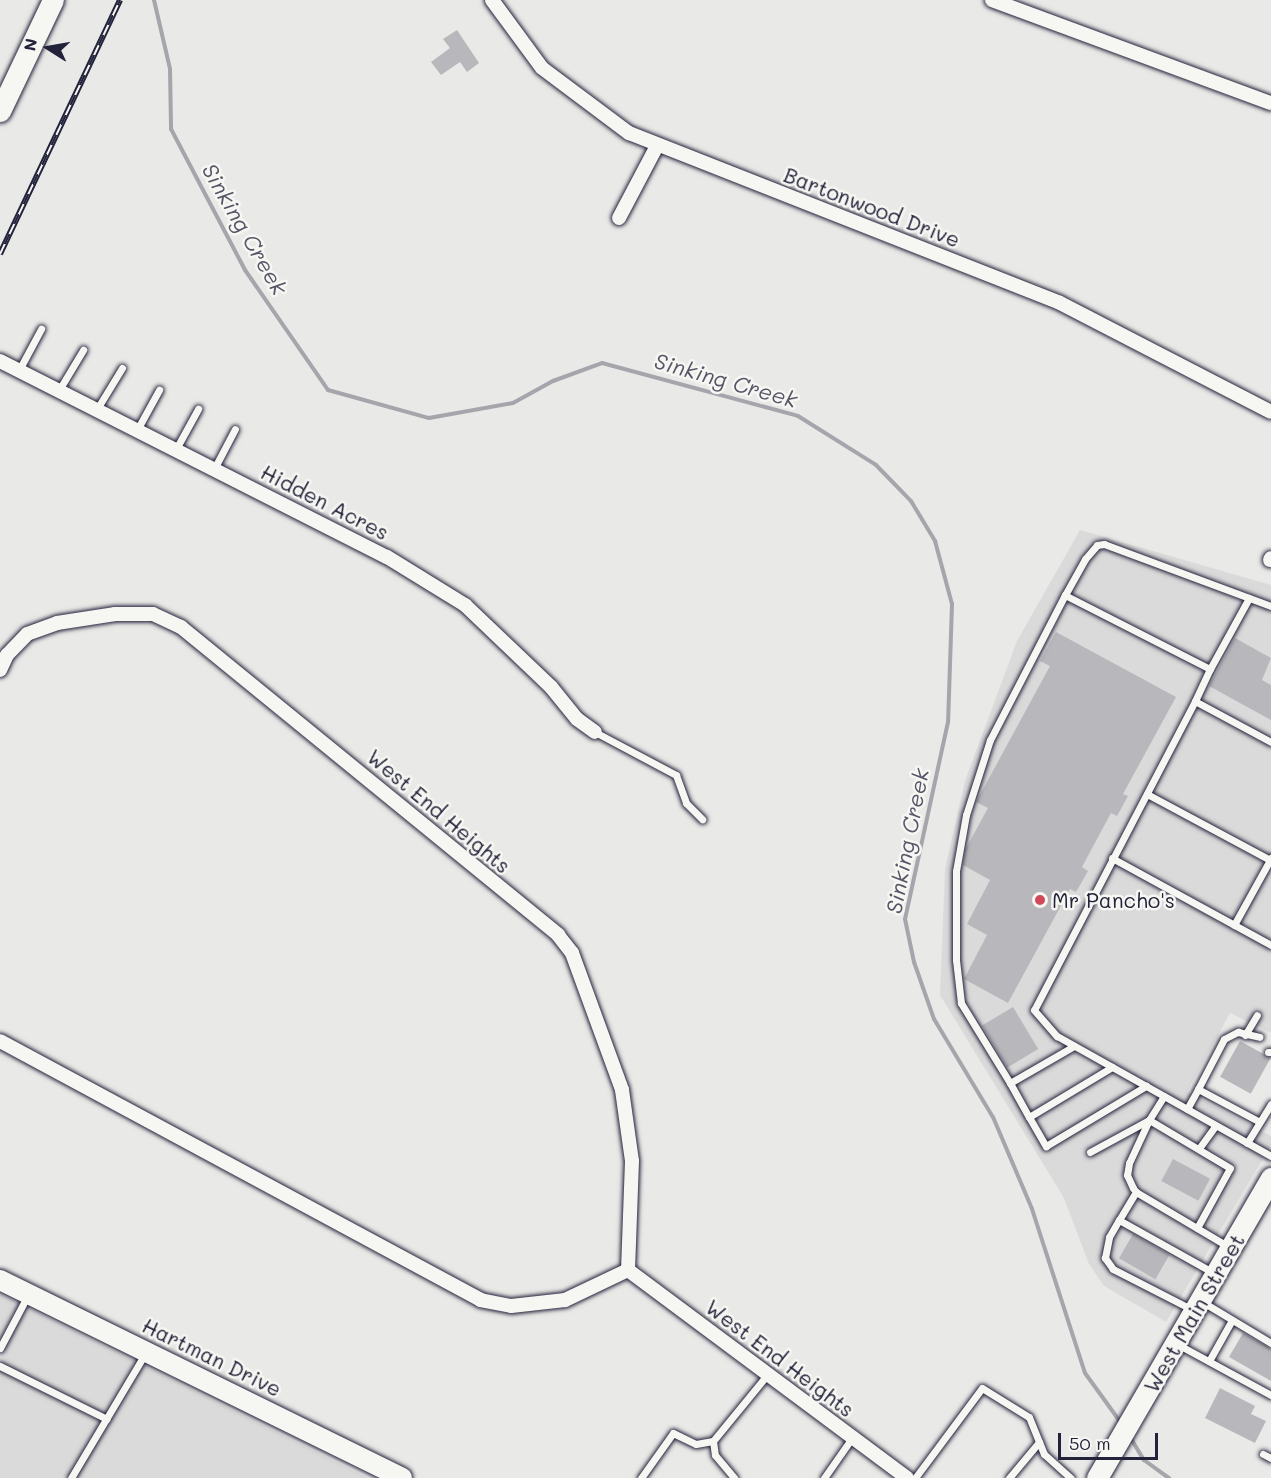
<!DOCTYPE html>
<style>
body{margin:0}
#map{position:relative;width:1271px;height:1478px;overflow:hidden;background:#e9e9e7;font-family:Mali,sans-serif}
div>[style]{position:absolute}
.built>*{inset:0;background:#dadada}
.stream>*{height:4px;margin:-2px;padding:0 2px;transform-origin:2px;border-radius:2px;background:#a5a5ac}
.building>*{inset:0;background:#b8b8bc;transform-origin:0 0}
.roads{filter:drop-shadow(0 0 2px #22223b) drop-shadow(0 0 2px #22223b)}
.service>*{height:7px;margin:-3.5px;padding:0 3.5px;transform-origin:3.5px;border-radius:3.5px;background:#f6f6f2}
.minor>*{height:14px;margin:-7px;padding:0 7px;transform-origin:7px;border-radius:7px;background:#f6f6f2}
.secondary>*{height:20px;margin:-10px;padding:0 10px;transform-origin:10px;border-radius:10px;background:#f6f6f2}
.primary>*{height:21px;margin:-10.5px;padding:0 10.5px;transform-origin:10.5px;border-radius:10.5px;background:#f6f6f2}
.rail>*{height:6px;margin-top:-3px;transform-origin:0;background:repeating-linear-gradient(90deg,#f6f6f2 0 11px,#22223b 0 22px);box-sizing:border-box;border-block:2px solid #22223b}
.dots>*{width:16px;height:16px;translate:-50% -50%;box-sizing:border-box;border:3px solid #f6f6f2;border-radius:50%}
span{translate:-50% -50%;white-space:nowrap;text-align:center;line-height:1.15;-webkit-text-stroke:5px #f6f6f2;paint-order:stroke}
.street-label{font-size:21px;color:#22223b}
.poi-label{font-size:21px;color:#22223b}
.left{translate:0 -50%;text-align:left}
.water-label{font-size:22px;color:#565668;font-style:italic}
.north{position:absolute;left:18px;top:18px;width:60px;height:60px;-webkit-text-stroke:4px #f6f6f2;paint-order:stroke;rotate:281deg;font-size:16px;font-weight:700;line-height:24px;text-align:center;color:#22223b}
.north::after{content:'';display:block;margin:auto;width:21px;height:27px;background:#22223b;clip-path:polygon(50% 0,100% 100%,50% 72%,0 100%)}
.scale{position:absolute;left:1058px;top:1433px;width:100px;height:27px;box-sizing:border-box;border:3px solid #22223b;border-top:0;padding-left:8px;font-size:18px;line-height:21px;white-space:nowrap;color:#22223b;-webkit-text-stroke:4px #f6f6f2;paint-order:stroke}
</style>
<div id="map">
<div class="built">
<div style="clip-path:polygon(1080px 530px,1271px 585px,1271px 1033px,1230px 1013px,1187px 1092px,1271px 1136px,1271px 1145px,1166px 1322px,1104px 1286px,1089px 1264px,1064px 1198px,940px 995px,945px 869px,965px 781px,1017px 641px)"></div>
<div style="clip-path:polygon(0 1294px,368px 1478px,0 1478px)"></div>
</div>
<div class="stream">
<div style="left:154px;top:0;width:71px;rotate:76.9deg"></div>
<div style="left:170px;top:69px;width:60px;rotate:89deg"></div>
<div style="left:171px;top:129px;width:159px;rotate:62.3deg"></div>
<div style="left:245px;top:270px;width:146px;rotate:55.3deg"></div>
<div style="left:328px;top:390px;width:105px;rotate:15.5deg"></div>
<div style="left:429px;top:418px;width:85px;rotate:-10.1deg"></div>
<div style="left:513px;top:403px;width:46px;rotate:-28.8deg"></div>
<div style="left:553px;top:381px;width:52px;rotate:-20.2deg"></div>
<div style="left:602px;top:363px;width:203px;rotate:15.1deg"></div>
<div style="left:798px;top:416px;width:92px;rotate:32.1deg"></div>
<div style="left:876px;top:465px;width:50px;rotate:45.8deg"></div>
<div style="left:911px;top:501px;width:47px;rotate:59deg"></div>
<div style="left:935px;top:541px;width:65px;rotate:74.9deg"></div>
<div style="left:952px;top:604px;width:118px;rotate:91.9deg"></div>
<div style="left:948px;top:722px;width:202px;rotate:102.3deg"></div>
<div style="left:905px;top:919px;width:44px;rotate:78.2deg"></div>
<div style="left:914px;top:962px;width:60px;rotate:70.7deg"></div>
<div style="left:934px;top:1019px;width:114px;rotate:59deg"></div>
<div style="left:993px;top:1117px;width:100px;rotate:67deg"></div>
<div style="left:1032px;top:1209px;width:172px;rotate:72.1deg"></div>
<div style="left:1085px;top:1373px;width:62px;rotate:54.2deg"></div>
<div style="left:1130px;top:1437px;width:27px;rotate:59deg"></div>
<div style="left:1144px;top:1460px;width:31px;rotate:36deg"></div>
</div>
<div class="building">
<div style="clip-path:polygon(457px 30px,479px 63px,467px 72px,460px 62px,441px 75px,431px 62px,450px 48px,443px 39px)"></div>
<div style="clip-path:polygon(1056px 632px,1176px 697px,1123px 794px,1128px 796px,1117px 816px,1111px 813px,1082px 867px,1088px 871px,1076px 892px,1070px 889px,1008px 1003px,964px 979px,987px 935px,967px 924px,990px 880px,963px 865px,965px 850px,988px 808px,976px 802px,1050px 666px,1040px 661px)"></div>
<div style="clip-path:polygon(1235px 638px,1271px 658px,1262px 680px,1271px 685px,1271px 720px,1209px 686px)"></div>
<div style="left:1013px;top:1007px;width:49px;height:36px;rotate:59deg"></div>
<div style="left:1240px;top:1041px;width:35px;height:41px;rotate:29deg"></div>
<div style="left:1173px;top:1159px;width:42px;height:25px;rotate:28deg"></div>
<div style="left:1133px;top:1234px;width:42px;height:28px;rotate:30deg"></div>
<div style="clip-path:polygon(1243px 1333px,1271px 1349px,1271px 1381px,1229px 1357px)"></div>
<div style="clip-path:polygon(1220px 1388px,1255px 1406px,1251px 1414px,1266px 1421px,1255px 1443px,1205px 1418px)"></div>
</div>
<div class="roads">
<div class="service">
<div style="left:19px;top:370px;width:47px;rotate:-61.8deg"></div>
<div style="left:59px;top:390px;width:47px;rotate:-59deg"></div>
<div style="left:97px;top:409px;width:48px;rotate:-58.6deg"></div>
<div style="left:137px;top:430px;width:46px;rotate:-61.2deg"></div>
<div style="left:176px;top:449px;width:46px;rotate:-61.2deg"></div>
<div style="left:214px;top:469px;width:45px;rotate:-62.3deg"></div>
<div style="left:1249px;top:598px;width:81px;rotate:118.8deg"></div>
<div style="left:1210px;top:669px;width:163px;rotate:-153deg"></div>
<div style="left:1065px;top:595px;width:41px;rotate:-60.9deg"></div>
<div style="left:1085px;top:559px;width:18px;rotate:-49deg"></div>
<div style="left:1097px;top:545px;width:7px;rotate:-8deg"></div>
<div style="left:1104px;top:544px;width:178px;rotate:20.4deg"></div>
<div style="left:1195px;top:701px;width:35px;rotate:-65deg"></div>
<div style="left:595px;top:732px;width:92px;rotate:28deg"></div>
<div style="left:676px;top:775px;width:30px;rotate:70deg"></div>
<div style="left:686px;top:803px;width:23px;rotate:45deg"></div>
<div style="left:1271px;top:742px;width:86px;rotate:-151.7deg"></div>
<div style="left:1195px;top:701px;width:348px;rotate:117.5deg"></div>
<div style="left:1034px;top:1010px;width:35px;rotate:49deg"></div>
<div style="left:1057px;top:1036px;width:245px;rotate:29.3deg"></div>
<div style="left:1147px;top:794px;width:140px;rotate:28.2deg"></div>
<div style="left:1112px;top:858px;width:181px;rotate:28.7deg"></div>
<div style="left:1234px;top:925px;width:77px;rotate:-61.1deg"></div>
<div style="left:1245px;top:1035px;width:23px;rotate:-59deg"></div>
<div style="left:1074px;top:1046px;width:74px;rotate:150deg"></div>
<div style="left:1010px;top:1083px;width:39px;rotate:61deg"></div>
<div style="left:1029px;top:1117px;width:97px;rotate:-31.1deg"></div>
<div style="left:1268px;top:1052px;width:3px"></div>
<div style="left:1010px;top:1083px;width:94px;rotate:-121.5deg"></div>
<div style="left:961px;top:1003px;width:43px;rotate:-96.6deg"></div>
<div style="left:956px;top:960px;width:89px;rotate:-90deg"></div>
<div style="left:956px;top:871px;width:57px;rotate:-79.9deg"></div>
<div style="left:966px;top:815px;width:79px;rotate:-72.3deg"></div>
<div style="left:990px;top:740px;width:163px;rotate:-62.7deg"></div>
<div style="left:1187px;top:1109px;width:23px;rotate:-61deg"></div>
<div style="left:1029px;top:1117px;width:34px;rotate:60deg"></div>
<div style="left:1046px;top:1146px;width:117px;rotate:-31deg"></div>
<div style="left:1258px;top:1121px;width:68px;rotate:-151.9deg"></div>
<div style="left:1198px;top:1089px;width:56px;rotate:-62.5deg"></div>
<div style="left:1224px;top:1039px;width:16px;rotate:-27deg"></div>
<div style="left:1238px;top:1032px;width:22px;rotate:13deg"></div>
<div style="left:1247px;top:1143px;width:46px;rotate:-58.4deg"></div>
<div style="left:1200px;top:1147px;width:26px;rotate:-54deg"></div>
<div style="left:1090px;top:1152px;width:67px;rotate:-28.5deg"></div>
<div style="left:1149px;top:1120px;width:28px;rotate:-58deg"></div>
<div style="left:1119px;top:1220px;width:33px;rotate:-59deg"></div>
<div style="left:1197px;top:1228px;width:68px;rotate:-61.2deg"></div>
<div style="left:1230px;top:1168px;width:94px;rotate:-149.3deg"></div>
<div style="left:1149px;top:1120px;width:47px;rotate:114.9deg"></div>
<div style="left:1129px;top:1163px;width:12px;rotate:99deg"></div>
<div style="left:1127px;top:1175px;width:14px;rotate:65deg"></div>
<div style="left:1133px;top:1188px;width:5px;rotate:53deg"></div>
<div style="left:1136px;top:1192px;width:108px;rotate:30.6deg"></div>
<div style="left:1201px;top:1301px;width:82px;rotate:31deg"></div>
<div style="left:1191px;top:1309px;width:88px;rotate:-152.9deg"></div>
<div style="left:1113px;top:1269px;width:14px;rotate:-126deg"></div>
<div style="left:1105px;top:1258px;width:21px;rotate:-79deg"></div>
<div style="left:1109px;top:1237px;width:20px;rotate:-60deg"></div>
<div style="left:1119px;top:1220px;width:109px;rotate:29.2deg"></div>
<div style="left:1177px;top:1344px;width:107px;rotate:28.5deg"></div>
<div style="left:0;top:1348px;width:60px;rotate:-62.2deg"></div>
<div style="left:1209px;top:1361px;width:47px;rotate:-60.7deg"></div>
<div style="left:0;top:1366px;width:119px;rotate:26.4deg"></div>
<div style="left:713px;top:1441px;width:14px;rotate:82deg"></div>
<div style="left:715px;top:1455px;width:30px;rotate:50deg"></div>
<div style="left:1263px;top:1454px;width:9px;rotate:27deg"></div>
<div style="left:71px;top:1478px;width:144px;rotate:-59.2deg"></div>
<div style="left:641px;top:1478px;width:55px;rotate:-54.6deg"></div>
<div style="left:673px;top:1433px;width:25px;rotate:26deg"></div>
<div style="left:696px;top:1444px;width:17px;rotate:-10deg"></div>
<div style="left:713px;top:1441px;width:85px;rotate:-50.7deg"></div>
<div style="left:824px;top:1478px;width:49px;rotate:-55deg"></div>
<div style="left:915px;top:1478px;width:112px;rotate:-53.3deg"></div>
<div style="left:982px;top:1388px;width:55px;rotate:31.7deg"></div>
<div style="left:1029px;top:1417px;width:40px;rotate:68deg"></div>
<div style="left:1044px;top:1454px;width:36px;rotate:42deg"></div>
<div style="left:1009px;top:1478px;width:47px;rotate:-50.2deg"></div>
</div>
<div class="minor">
<div style="left:492px;top:0;width:84px;rotate:53.7deg"></div>
<div style="left:542px;top:68px;width:109px;rotate:36.8deg"></div>
<div style="left:629px;top:133px;width:463px;rotate:21.5deg"></div>
<div style="left:1060px;top:303px;width:237px;rotate:27.3deg"></div>
<div style="left:992px;top:0;width:297px;rotate:20.3deg"></div>
<div style="left:619px;top:218px;width:81px;rotate:-62.2deg"></div>
<div style="left:0;top:361px;width:434px;rotate:26.9deg"></div>
<div style="left:387px;top:557px;width:92px;rotate:31.6deg"></div>
<div style="left:465px;top:605px;width:119px;rotate:43.6deg"></div>
<div style="left:551px;top:687px;width:41px;rotate:50.9deg"></div>
<div style="left:577px;top:719px;width:22px;rotate:36deg"></div>
<div style="left:1270px;top:560px;width:2px;rotate:-63deg"></div>
<div style="left:0;top:670px;width:17px;rotate:-65deg"></div>
<div style="left:7px;top:655px;width:29px;rotate:-46deg"></div>
<div style="left:27px;top:634px;width:32px;rotate:-20deg"></div>
<div style="left:57px;top:623px;width:59px;rotate:-8.8deg"></div>
<div style="left:115px;top:614px;width:38px"></div>
<div style="left:153px;top:614px;width:31px;rotate:25deg"></div>
<div style="left:181px;top:627px;width:487px;rotate:39.2deg"></div>
<div style="left:558px;top:935px;width:23px;rotate:52deg"></div>
<div style="left:572px;top:953px;width:146px;rotate:69.9deg"></div>
<div style="left:622px;top:1090px;width:72px;rotate:82deg"></div>
<div style="left:632px;top:1161px;width:109px;rotate:92.1deg"></div>
<div style="left:628px;top:1270px;width:70px;rotate:154.5deg"></div>
<div style="left:565px;top:1300px;width:54px;rotate:173.7deg"></div>
<div style="left:511px;top:1306px;width:31px;rotate:-169deg"></div>
<div style="left:481px;top:1300px;width:546px;rotate:-151.7deg"></div>
<div style="left:628px;top:1270px;width:348px;rotate:36.7deg"></div>
</div>
<div class="secondary">
<div style="left:0;top:1280px;width:448px;rotate:26.2deg"></div>
</div>
<div class="primary">
<div style="left:0;top:111px;width:123px;rotate:-64.5deg"></div>
<div style="left:1097px;top:1478px;width:347px;rotate:-59.9deg"></div>
</div>
</div>
<div class="rail">
<div style="left:0;top:254px;width:281px;rotate:-64.7deg"></div>
</div>
<div class="dots">
<div style="left:1040px;top:900px;background:#d1495b"></div>
</div>
<div class="street-label">
<span style="left:872px;top:207px;rotate:21deg">Bartonwood Drive</span>
<span style="left:325px;top:502px;rotate:27deg">Hidden Acres</span>
<span style="left:439px;top:811px;rotate:40deg">West End Heights</span>
<span style="left:1194px;top:1313px;rotate:-60deg">West Main Street</span>
<span style="left:212px;top:1357px;rotate:26deg">Hartman Drive</span>
<span style="left:780px;top:1358px;rotate:37deg">West End Heights</span>
</div>
<div class="poi-label">
<span class="left" style="left:1052px;top:900px">Mr Pancho's</span>
</div>
<div class="water-label">
<span style="left:245px;top:229px;rotate:60deg">Sinking Creek</span>
<span style="left:726px;top:380px;rotate:16deg">Sinking Creek</span>
<span style="left:907px;top:841px;rotate:-79deg">Sinking Creek</span>
</div>
<div class="north">N</div>
<div class="scale">50 m</div>
</div>
